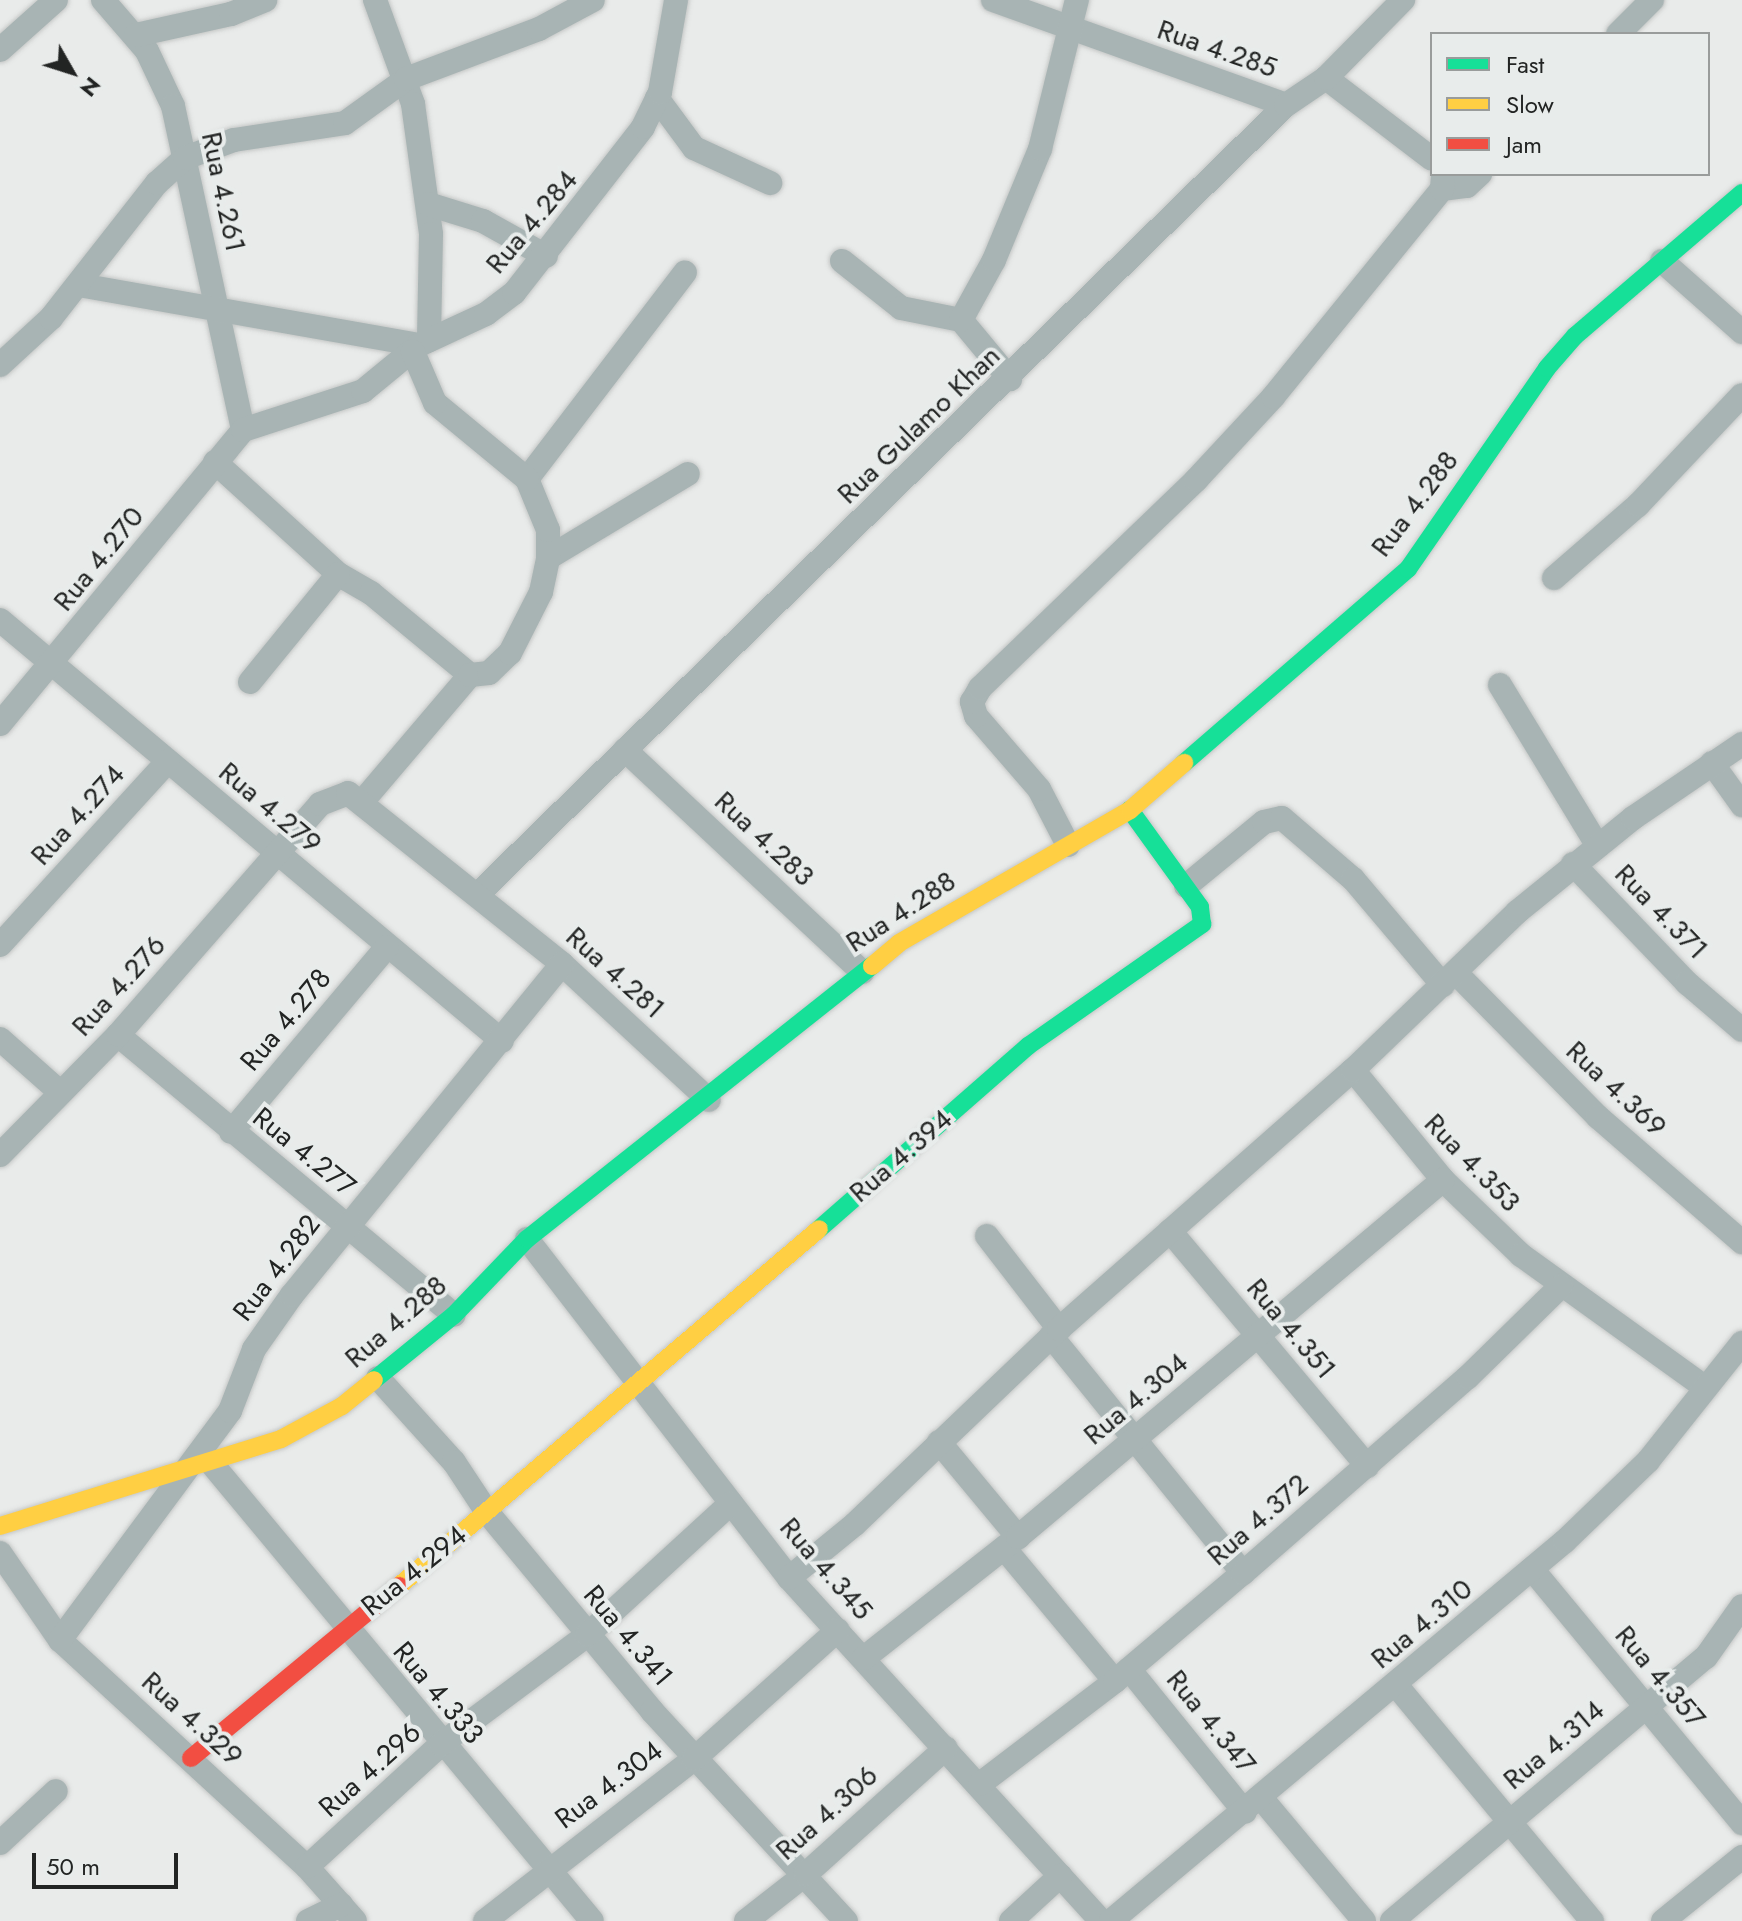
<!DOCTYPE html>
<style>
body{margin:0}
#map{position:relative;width:1742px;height:1921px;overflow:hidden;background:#e9ebea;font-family:Jost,sans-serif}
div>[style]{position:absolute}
.roads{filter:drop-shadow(0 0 2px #c5c7c6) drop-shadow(0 0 2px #c5c7c6)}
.street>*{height:24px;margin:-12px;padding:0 12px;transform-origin:12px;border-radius:12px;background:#a8b4b4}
.fast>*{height:18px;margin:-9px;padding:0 9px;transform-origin:9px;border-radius:9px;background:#16e098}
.slow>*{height:18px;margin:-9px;padding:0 9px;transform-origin:9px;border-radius:9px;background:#ffcf43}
.jam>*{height:18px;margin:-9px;padding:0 9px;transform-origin:9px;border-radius:9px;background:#f24e42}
span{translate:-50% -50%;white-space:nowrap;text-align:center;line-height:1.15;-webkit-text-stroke:8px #e8eceb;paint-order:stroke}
.street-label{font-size:28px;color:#222423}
.legend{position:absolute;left:1430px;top:32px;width:280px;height:144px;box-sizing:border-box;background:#e8eceb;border:2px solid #999c9b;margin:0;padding:10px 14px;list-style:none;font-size:24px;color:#222423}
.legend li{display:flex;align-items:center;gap:16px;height:40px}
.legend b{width:40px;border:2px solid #999c9b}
.north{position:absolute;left:32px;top:32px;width:80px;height:80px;-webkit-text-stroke:6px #e8eceb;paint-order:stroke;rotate:129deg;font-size:22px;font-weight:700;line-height:32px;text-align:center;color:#222423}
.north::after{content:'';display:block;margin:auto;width:28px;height:36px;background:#222423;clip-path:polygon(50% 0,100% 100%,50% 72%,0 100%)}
.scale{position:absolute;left:32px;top:1853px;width:146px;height:36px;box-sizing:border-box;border:4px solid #222423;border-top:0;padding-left:10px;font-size:24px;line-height:28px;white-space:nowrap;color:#222423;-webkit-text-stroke:6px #e8eceb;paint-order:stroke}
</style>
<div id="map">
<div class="roads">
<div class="street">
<div style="left:103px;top:0;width:67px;rotate:49.2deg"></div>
<div style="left:147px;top:51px;width:61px;rotate:64.7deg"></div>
<div style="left:173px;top:106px;width:331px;rotate:77.8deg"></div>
<div style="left:375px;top:0;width:111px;rotate:69.9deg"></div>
<div style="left:413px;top:104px;width:131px;rotate:82.1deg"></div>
<div style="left:431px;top:234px;width:106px;rotate:91.1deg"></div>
<div style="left:993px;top:0;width:311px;rotate:19.7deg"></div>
<div style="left:1618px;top:34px;width:48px;rotate:-45deg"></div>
<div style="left:136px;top:35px;width:97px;rotate:-12.5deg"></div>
<div style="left:231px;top:14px;width:37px;rotate:-22deg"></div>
<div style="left:0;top:50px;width:75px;rotate:-41.8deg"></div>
<div style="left:1326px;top:78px;width:133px;rotate:37.4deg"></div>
<div style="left:657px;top:98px;width:62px;rotate:53.5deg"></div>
<div style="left:694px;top:148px;width:84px;rotate:24.7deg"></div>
<div style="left:1442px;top:189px;width:25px;rotate:-7deg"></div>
<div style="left:1467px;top:186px;width:18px;rotate:-43deg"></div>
<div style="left:428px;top:204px;width:58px;rotate:17.2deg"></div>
<div style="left:483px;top:221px;width:72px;rotate:29.1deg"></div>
<div style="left:842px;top:261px;width:75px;rotate:38.5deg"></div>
<div style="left:901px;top:308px;width:61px;rotate:11.3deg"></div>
<div style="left:961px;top:320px;width:77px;rotate:50.3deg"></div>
<div style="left:1662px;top:261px;width:107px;rotate:41.6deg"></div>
<div style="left:79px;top:285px;width:345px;rotate:10deg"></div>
<div style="left:961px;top:320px;width:68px;rotate:-61.2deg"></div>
<div style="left:994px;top:260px;width:120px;rotate:-67.5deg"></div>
<div style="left:1040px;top:149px;width:154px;rotate:-76.1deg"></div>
<div style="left:0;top:365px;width:69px;rotate:-42.7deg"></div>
<div style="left:51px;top:318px;width:172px;rotate:-51.9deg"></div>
<div style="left:157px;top:183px;width:38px;rotate:-42deg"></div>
<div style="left:185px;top:158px;width:52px;rotate:-20.2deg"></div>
<div style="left:234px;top:140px;width:112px;rotate:-8.7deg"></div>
<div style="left:345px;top:123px;width:75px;rotate:-35.8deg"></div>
<div style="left:406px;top:79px;width:142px;rotate:-20.6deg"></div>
<div style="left:539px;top:29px;width:61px;rotate:-28.2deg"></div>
<div style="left:215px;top:462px;width:166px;rotate:42.3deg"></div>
<div style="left:338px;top:574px;width:38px;rotate:30deg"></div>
<div style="left:371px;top:593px;width:129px;rotate:39.6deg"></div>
<div style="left:527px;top:479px;width:260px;rotate:-52.6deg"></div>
<div style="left:548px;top:558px;width:163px;rotate:-31deg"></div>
<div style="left:1554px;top:578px;width:111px;rotate:-41deg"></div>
<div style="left:1638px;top:505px;width:151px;rotate:-46.6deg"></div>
<div style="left:0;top:620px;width:655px;rotate:39.98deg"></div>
<div style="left:250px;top:682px;width:139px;rotate:-50.8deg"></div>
<div style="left:1500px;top:685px;width:188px;rotate:58.7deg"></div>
<div style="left:0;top:724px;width:381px;rotate:-50.4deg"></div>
<div style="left:243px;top:430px;width:126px;rotate:-18deg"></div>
<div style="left:363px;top:391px;width:72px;rotate:-39.4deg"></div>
<div style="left:419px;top:345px;width:74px;rotate:-24.8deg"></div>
<div style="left:486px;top:314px;width:35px;rotate:-37deg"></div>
<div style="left:514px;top:293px;width:210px;rotate:-52.1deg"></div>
<div style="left:643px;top:127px;width:39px;rotate:-64deg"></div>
<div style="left:660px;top:92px;width:93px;rotate:-80.1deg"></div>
<div style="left:625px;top:750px;width:325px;rotate:43.1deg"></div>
<div style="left:1712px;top:763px;width:52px;rotate:54.5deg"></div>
<div style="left:362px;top:802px;width:167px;rotate:-49.6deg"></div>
<div style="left:470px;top:675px;width:19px;rotate:-6deg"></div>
<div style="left:489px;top:673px;width:29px;rotate:-44deg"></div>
<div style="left:510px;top:653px;width:68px;rotate:-63.1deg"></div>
<div style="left:541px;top:592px;width:35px;rotate:-78deg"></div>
<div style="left:548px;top:558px;width:28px;rotate:-90deg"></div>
<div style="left:548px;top:530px;width:55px;rotate:-112.4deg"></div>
<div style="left:527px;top:479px;width:119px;rotate:-140.4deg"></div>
<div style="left:435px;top:403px;width:56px;rotate:-113.3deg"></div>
<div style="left:1068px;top:845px;width:63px;rotate:-117.4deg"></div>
<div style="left:1039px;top:789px;width:96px;rotate:-130.8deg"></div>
<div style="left:976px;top:716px;width:15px;rotate:-106deg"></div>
<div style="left:972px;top:702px;width:16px;rotate:-60deg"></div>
<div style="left:980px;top:688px;width:300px;rotate:-43.9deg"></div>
<div style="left:1196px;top:480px;width:113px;rotate:-47.1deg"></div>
<div style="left:1273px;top:397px;width:268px;rotate:-50.9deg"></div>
<div style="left:1442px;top:189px;width:15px;rotate:-86deg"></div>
<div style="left:1573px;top:864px;width:165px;rotate:46.2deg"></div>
<div style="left:1687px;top:983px;width:72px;rotate:40.5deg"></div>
<div style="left:1186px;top:886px;width:101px;rotate:-39.4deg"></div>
<div style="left:1264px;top:822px;width:18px;rotate:-13deg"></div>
<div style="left:1282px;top:818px;width:94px;rotate:40.7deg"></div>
<div style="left:1353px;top:879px;width:139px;rotate:49.7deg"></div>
<div style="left:478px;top:894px;width:1129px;rotate:-44.32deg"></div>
<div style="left:1286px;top:105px;width:48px;rotate:-34deg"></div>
<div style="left:1326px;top:78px;width:110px;rotate:-45.4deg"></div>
<div style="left:0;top:945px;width:249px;rotate:-47.6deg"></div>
<div style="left:1456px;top:973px;width:202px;rotate:45.4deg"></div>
<div style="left:1598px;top:1117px;width:191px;rotate:41deg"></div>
<div style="left:118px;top:1035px;width:437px;rotate:39.8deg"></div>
<div style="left:0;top:1039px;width:81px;rotate:41.5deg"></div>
<div style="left:1353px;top:1070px;width:142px;rotate:50.7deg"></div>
<div style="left:1443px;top:1180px;width:108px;rotate:43.9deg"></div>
<div style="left:1521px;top:1255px;width:226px;rotate:35.7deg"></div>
<div style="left:231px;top:1132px;width:242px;rotate:-49.9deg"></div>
<div style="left:0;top:1155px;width:168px;rotate:-45.5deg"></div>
<div style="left:118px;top:1035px;width:307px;rotate:-48.8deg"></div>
<div style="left:320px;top:804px;width:30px;rotate:-21deg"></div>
<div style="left:348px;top:793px;width:274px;rotate:38.6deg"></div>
<div style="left:562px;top:964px;width:200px;rotate:42.8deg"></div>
<div style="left:1170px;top:1231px;width:307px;rotate:50deg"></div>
<div style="left:987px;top:1236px;width:118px;rotate:52.3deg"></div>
<div style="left:527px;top:1239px;width:428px;rotate:52.3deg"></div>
<div style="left:789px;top:1578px;width:464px;rotate:47.7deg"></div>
<div style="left:1051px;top:1336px;width:305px;rotate:51deg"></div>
<div style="left:378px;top:1378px;width:113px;rotate:47.9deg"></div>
<div style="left:454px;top:1462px;width:60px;rotate:56.6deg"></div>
<div style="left:487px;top:1512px;width:259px;rotate:50.3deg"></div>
<div style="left:652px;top:1711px;width:286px;rotate:47.3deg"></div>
<div style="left:939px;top:1442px;width:124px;rotate:50.3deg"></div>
<div style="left:212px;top:1464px;width:594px;rotate:50.26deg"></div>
<div style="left:1004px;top:1548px;width:173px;rotate:50.2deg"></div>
<div style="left:0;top:1553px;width:106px;rotate:55.4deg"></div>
<div style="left:60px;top:1640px;width:335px;rotate:42.6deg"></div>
<div style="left:307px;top:1867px;width:72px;rotate:48.4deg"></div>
<div style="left:1532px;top:1569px;width:330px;rotate:50.4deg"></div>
<div style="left:789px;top:1578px;width:85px;rotate:-39.3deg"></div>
<div style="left:855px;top:1524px;width:282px;rotate:-43.7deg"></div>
<div style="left:1059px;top:1329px;width:392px;rotate:-41.4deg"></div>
<div style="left:1353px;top:1070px;width:228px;rotate:-43.9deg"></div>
<div style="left:1517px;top:912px;width:149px;rotate:-39deg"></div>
<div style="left:1633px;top:818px;width:132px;rotate:-34.2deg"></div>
<div style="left:60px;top:1640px;width:285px;rotate:-53.4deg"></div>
<div style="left:230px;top:1411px;width:66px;rotate:-68.8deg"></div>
<div style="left:254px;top:1349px;width:66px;rotate:-54.9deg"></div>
<div style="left:292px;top:1295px;width:427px;rotate:-50.8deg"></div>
<div style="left:864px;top:1658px;width:196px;rotate:-38.2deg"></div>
<div style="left:1018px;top:1537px;width:555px;rotate:-40.03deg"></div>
<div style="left:1129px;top:1669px;width:184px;rotate:51deg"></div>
<div style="left:1396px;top:1685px;width:307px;rotate:50.3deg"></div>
<div style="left:980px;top:1784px;width:170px;rotate:-37.3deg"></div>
<div style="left:1115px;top:1681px;width:167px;rotate:-40.2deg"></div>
<div style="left:1243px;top:1573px;width:298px;rotate:-41.1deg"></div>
<div style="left:1468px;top:1377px;width:130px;rotate:-44.4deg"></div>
<div style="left:1262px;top:1799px;width:159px;rotate:50.1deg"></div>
<div style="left:0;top:1843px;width:76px;rotate:-42.9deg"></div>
<div style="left:307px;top:1867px;width:182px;rotate:-42.5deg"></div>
<div style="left:441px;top:1744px;width:182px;rotate:-36.7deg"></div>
<div style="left:587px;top:1635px;width:195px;rotate:-42.5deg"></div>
<div style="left:308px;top:1921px;width:37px;rotate:-26deg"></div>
<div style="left:485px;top:1921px;width:264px;rotate:-37.8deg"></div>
<div style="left:694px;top:1759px;width:193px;rotate:-41.9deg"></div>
<div style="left:746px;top:1921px;width:76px;rotate:-38.1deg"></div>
<div style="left:806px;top:1874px;width:188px;rotate:-42deg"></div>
<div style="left:1011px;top:1921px;width:67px;rotate:-42.6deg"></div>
<div style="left:1111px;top:1921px;width:592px;rotate:-39.93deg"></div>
<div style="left:1565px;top:1541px;width:115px;rotate:-43.9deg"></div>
<div style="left:1648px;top:1461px;width:151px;rotate:-51.5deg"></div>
<div style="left:1392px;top:1921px;width:410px;rotate:-40.1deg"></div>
<div style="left:1706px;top:1657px;width:62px;rotate:-54.8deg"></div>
<div style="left:1663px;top:1921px;width:102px;rotate:-39deg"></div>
</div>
<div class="fast">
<div style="left:1184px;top:763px;width:296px;rotate:-40.9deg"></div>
<div style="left:1408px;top:569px;width:244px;rotate:-55.3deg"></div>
<div style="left:1547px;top:368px;width:43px;rotate:-48.8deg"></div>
<div style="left:1575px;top:336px;width:220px;rotate:-40.6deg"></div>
<div style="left:819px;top:1229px;width:278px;rotate:-41.2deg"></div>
<div style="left:1028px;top:1046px;width:213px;rotate:-35deg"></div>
<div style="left:1202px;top:924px;width:17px;rotate:-97deg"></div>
<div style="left:1200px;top:907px;width:120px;rotate:-125.8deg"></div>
<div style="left:374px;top:1380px;width:103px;rotate:-39.1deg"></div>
<div style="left:454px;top:1315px;width:105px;rotate:-46.2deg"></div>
<div style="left:527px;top:1239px;width:440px;rotate:-38.4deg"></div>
</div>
<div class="slow">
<div style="left:872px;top:966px;width:35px;rotate:-40deg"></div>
<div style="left:899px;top:943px;width:267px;rotate:-29.9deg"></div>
<div style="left:1130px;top:810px;width:72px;rotate:-41deg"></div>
<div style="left:0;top:1526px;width:294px;rotate:-17.2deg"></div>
<div style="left:281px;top:1439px;width:69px;rotate:-28.4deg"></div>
<div style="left:342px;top:1406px;width:41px;rotate:-39.1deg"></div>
<div style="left:399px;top:1586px;width:551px;rotate:-40.36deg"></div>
</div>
<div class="jam">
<div style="left:191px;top:1758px;width:270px;rotate:-39.6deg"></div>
</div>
</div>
<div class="street-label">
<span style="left:1217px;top:49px;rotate:19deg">Rua 4.285</span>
<span style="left:223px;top:192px;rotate:78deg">Rua 4.261</span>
<span style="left:532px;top:222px;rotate:-50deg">Rua 4.284</span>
<span style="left:919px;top:425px;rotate:-44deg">Rua Gulamo Khan</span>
<span style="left:1415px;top:504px;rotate:-53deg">Rua 4.288</span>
<span style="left:99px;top:559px;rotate:-51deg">Rua 4.270</span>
<span style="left:270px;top:808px;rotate:40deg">Rua 4.279</span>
<span style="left:78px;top:815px;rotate:-48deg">Rua 4.274</span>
<span style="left:764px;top:839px;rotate:43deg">Rua 4.283</span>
<span style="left:901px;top:912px;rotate:-33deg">Rua 4.288</span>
<span style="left:1661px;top:912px;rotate:46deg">Rua 4.371</span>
<span style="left:615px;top:973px;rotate:42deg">Rua 4.281</span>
<span style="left:119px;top:986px;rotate:-48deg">Rua 4.276</span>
<span style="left:286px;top:1020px;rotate:-50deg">Rua 4.278</span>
<span style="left:1616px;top:1089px;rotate:43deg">Rua 4.369</span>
<span style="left:304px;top:1152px;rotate:39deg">Rua 4.277</span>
<span style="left:901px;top:1156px;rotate:-41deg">Rua 4.394</span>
<span style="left:1472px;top:1163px;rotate:46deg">Rua 4.353</span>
<span style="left:277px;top:1268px;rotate:-53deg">Rua 4.282</span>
<span style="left:396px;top:1322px;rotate:-41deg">Rua 4.288</span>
<span style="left:1291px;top:1329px;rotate:50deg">Rua 4.351</span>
<span style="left:1136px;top:1399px;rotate:-40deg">Rua 4.304</span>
<span style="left:1258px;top:1520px;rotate:-41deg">Rua 4.372</span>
<span style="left:826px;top:1569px;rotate:49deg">Rua 4.345</span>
<span style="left:414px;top:1571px;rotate:-39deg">Rua 4.294</span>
<span style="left:1422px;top:1624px;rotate:-40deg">Rua 4.310</span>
<span style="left:628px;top:1636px;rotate:50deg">Rua 4.341</span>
<span style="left:1660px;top:1677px;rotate:50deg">Rua 4.357</span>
<span style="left:438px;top:1693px;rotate:50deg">Rua 4.333</span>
<span style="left:192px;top:1719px;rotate:42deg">Rua 4.329</span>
<span style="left:1211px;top:1722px;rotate:51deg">Rua 4.347</span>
<span style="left:1554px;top:1745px;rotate:-40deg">Rua 4.314</span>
<span style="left:370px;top:1770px;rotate:-42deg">Rua 4.296</span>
<span style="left:609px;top:1785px;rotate:-37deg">Rua 4.304</span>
<span style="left:827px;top:1813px;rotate:-42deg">Rua 4.306</span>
</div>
<ul class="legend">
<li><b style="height:10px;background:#16e098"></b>Fast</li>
<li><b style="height:10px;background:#ffcf43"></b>Slow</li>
<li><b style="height:10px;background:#f24e42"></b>Jam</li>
</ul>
<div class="north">N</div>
<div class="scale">50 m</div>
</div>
